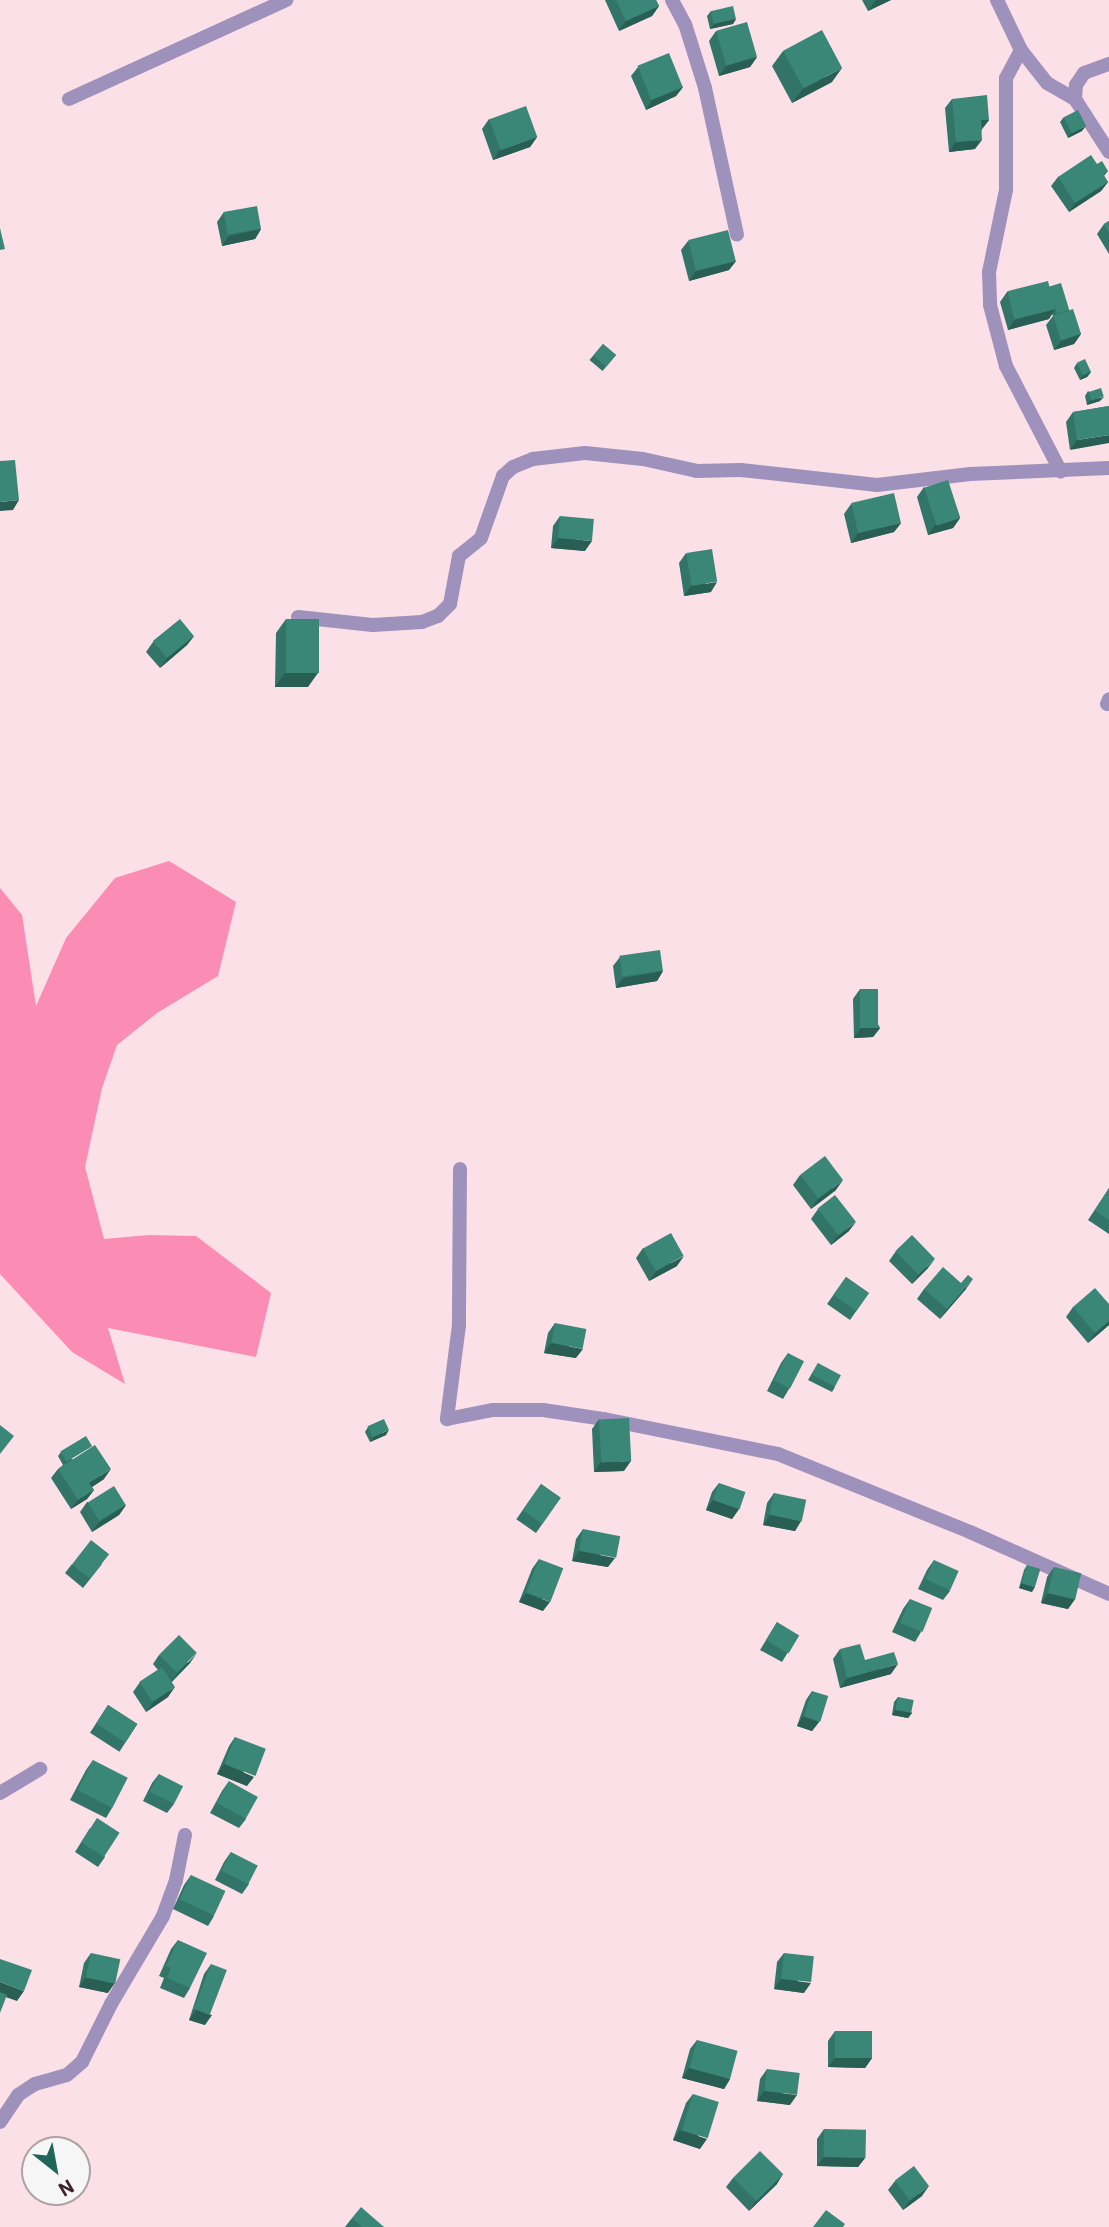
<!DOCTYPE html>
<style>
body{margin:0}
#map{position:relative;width:1109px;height:2227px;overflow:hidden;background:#fce0e8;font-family:Roboto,sans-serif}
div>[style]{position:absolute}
.forest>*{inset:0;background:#fb8db4}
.street>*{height:14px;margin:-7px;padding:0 7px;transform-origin:7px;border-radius:7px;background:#9e91bb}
.wall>*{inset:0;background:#327467;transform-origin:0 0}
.shaded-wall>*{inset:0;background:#295e54}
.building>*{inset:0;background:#3a8778;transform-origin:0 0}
span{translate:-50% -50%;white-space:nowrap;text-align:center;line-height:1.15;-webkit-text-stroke:6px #f6f6f6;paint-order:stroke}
.north{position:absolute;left:21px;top:2136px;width:70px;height:70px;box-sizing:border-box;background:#f6f6f6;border:2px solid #aca2a5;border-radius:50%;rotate:149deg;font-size:19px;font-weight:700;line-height:28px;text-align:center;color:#3d242c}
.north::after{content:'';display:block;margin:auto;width:24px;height:32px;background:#1f6558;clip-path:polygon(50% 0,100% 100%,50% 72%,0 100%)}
</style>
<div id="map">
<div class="forest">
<div style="clip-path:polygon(169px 861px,236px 902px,218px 976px,157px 1013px,117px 1045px,102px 1088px,85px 1167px,104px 1239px,149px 1235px,196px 1236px,271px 1293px,256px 1357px,108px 1328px,125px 1384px,72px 1352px,0 1274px,0 888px,22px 915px,36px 1006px,66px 938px,115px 878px)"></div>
</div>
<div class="street">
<div style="left:672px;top:0;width:27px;rotate:62deg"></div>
<div style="left:685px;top:24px;width:67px;rotate:72.6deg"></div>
<div style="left:705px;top:88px;width:150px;rotate:77.7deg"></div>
<div style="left:997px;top:0;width:55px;rotate:64.4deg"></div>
<div style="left:1021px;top:50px;width:42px;rotate:51.8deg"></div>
<div style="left:1047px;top:83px;width:32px;rotate:30deg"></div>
<div style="left:1075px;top:99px;width:63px;rotate:57.3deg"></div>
<div style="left:1021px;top:50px;width:32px;rotate:118deg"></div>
<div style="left:1006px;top:78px;width:112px;rotate:90deg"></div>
<div style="left:1006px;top:190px;width:84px;rotate:101.7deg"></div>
<div style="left:989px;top:272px;width:33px;rotate:88deg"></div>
<div style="left:990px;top:305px;width:63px;rotate:75.3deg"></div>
<div style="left:1006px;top:366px;width:119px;rotate:62.6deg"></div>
<div style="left:69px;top:99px;width:239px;rotate:-24.5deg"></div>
<div style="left:1075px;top:99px;width:14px;rotate:-86deg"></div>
<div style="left:1076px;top:85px;width:14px;rotate:-56deg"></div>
<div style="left:1084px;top:73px;width:27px;rotate:-20deg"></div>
<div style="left:298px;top:617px;width:75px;rotate:6.1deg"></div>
<div style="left:373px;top:625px;width:49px;rotate:-3.5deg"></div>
<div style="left:422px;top:622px;width:17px;rotate:-21deg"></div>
<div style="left:438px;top:616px;width:17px;rotate:-45deg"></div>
<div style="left:450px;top:604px;width:49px;rotate:-79.4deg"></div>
<div style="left:459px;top:556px;width:28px;rotate:-39deg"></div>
<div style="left:481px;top:538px;width:66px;rotate:-70.5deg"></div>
<div style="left:503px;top:476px;width:13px;rotate:-42deg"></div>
<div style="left:513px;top:467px;width:22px;rotate:-22deg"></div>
<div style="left:533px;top:459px;width:52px;rotate:-6.6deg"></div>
<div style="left:585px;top:453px;width:58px;rotate:5.9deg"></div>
<div style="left:643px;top:459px;width:55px;rotate:12.5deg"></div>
<div style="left:697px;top:471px;width:44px;rotate:-1.3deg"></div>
<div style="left:741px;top:470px;width:137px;rotate:6.3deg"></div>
<div style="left:877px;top:485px;width:94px;rotate:-6.7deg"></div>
<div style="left:970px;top:474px;width:139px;rotate:-2.5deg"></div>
<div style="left:1107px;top:704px;width:5px;rotate:-68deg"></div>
<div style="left:460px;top:1169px;width:156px;rotate:90.4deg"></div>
<div style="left:459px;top:1325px;width:95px;rotate:97.3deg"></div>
<div style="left:447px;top:1419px;width:47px;rotate:-11.1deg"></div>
<div style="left:493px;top:1410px;width:50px"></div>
<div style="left:543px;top:1410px;width:62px;rotate:8.4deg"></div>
<div style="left:604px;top:1419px;width:177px;rotate:11.4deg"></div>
<div style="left:778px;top:1454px;width:207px;rotate:22.1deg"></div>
<div style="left:970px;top:1532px;width:152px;rotate:24deg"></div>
<div style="left:0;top:1793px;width:47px;rotate:-31deg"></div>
<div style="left:0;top:2122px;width:32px;rotate:-56deg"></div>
<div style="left:18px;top:2095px;width:20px;rotate:-33deg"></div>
<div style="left:35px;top:2084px;width:33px;rotate:-16deg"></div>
<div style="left:67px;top:2075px;width:20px;rotate:-41deg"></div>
<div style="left:82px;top:2062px;width:65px;rotate:-63.4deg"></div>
<div style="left:111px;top:2004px;width:102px;rotate:-59.4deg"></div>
<div style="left:163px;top:1916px;width:38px;rotate:-70deg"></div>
<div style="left:176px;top:1880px;width:46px;rotate:-78.7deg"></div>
</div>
<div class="wall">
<div style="clip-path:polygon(605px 0,656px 0,659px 6px,652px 16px,619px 31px)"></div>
<div style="clip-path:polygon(862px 0,891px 0,868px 11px)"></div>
<div style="clip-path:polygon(711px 11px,736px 19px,733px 24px,710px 29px,707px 16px)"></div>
<div style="clip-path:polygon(716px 31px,757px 57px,750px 67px,719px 76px,709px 41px)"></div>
<div style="clip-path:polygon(783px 51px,832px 82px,792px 103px,772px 66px)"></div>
<div style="clip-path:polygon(638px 67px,683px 87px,676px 96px,646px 110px,631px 76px)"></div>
<div style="clip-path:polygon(952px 99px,989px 120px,982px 129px,975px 149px,949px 152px,945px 108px)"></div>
<div style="clip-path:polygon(1064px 117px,1082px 131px,1068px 138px,1060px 122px)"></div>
<div style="clip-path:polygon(489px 119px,537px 137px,530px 147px,493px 160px,482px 129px)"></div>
<div style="clip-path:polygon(1097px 164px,1108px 171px,1104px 176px,1108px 182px,1101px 191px,1069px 212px,1051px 186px,1058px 177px)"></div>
<div style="clip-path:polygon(224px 212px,261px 229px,255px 239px,222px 246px,217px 222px)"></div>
<div style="clip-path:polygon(1109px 221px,1109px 254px,1097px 234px,1104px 224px)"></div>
<div style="clip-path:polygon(688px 241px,736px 261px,729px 270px,689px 281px,681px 250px)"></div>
<div style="clip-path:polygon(1049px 287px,1069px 310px,1081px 334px,1074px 344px,1054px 350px,1046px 325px,1053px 316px,1052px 314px,1049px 319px,1008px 330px,1000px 302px,1007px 292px)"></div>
<div style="left:603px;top:344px;width:17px;height:21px;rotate:40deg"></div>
<div style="clip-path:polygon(1077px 363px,1091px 372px,1087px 377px,1080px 380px,1074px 368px)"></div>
<div style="clip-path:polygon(1088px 391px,1100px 401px,1087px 405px,1085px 396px)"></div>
<div style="clip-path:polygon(1109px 406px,1070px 450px,1066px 422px,1073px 412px)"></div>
<div style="clip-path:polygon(924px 487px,960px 518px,953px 528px,928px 535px,917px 497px)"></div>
<div style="clip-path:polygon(851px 504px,901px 523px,894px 532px,851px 543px,844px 514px)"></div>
<div style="clip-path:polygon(560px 516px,585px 551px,551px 548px,553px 526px)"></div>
<div style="clip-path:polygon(686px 553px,711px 592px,684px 596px,679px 563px)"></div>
<div style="clip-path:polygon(286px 619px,308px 687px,275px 687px,276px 633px)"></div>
<div style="clip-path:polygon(194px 636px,187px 645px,160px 668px,146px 652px,153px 642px)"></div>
<div style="clip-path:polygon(620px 957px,663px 971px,657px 981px,616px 988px,613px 966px)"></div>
<div style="clip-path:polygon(860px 989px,880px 1028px,873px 1037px,854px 1038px,853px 999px)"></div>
<div style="clip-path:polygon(800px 1175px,836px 1190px,811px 1209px,793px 1185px)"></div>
<div style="clip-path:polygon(1109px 1188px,1109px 1234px,1088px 1220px)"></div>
<div style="clip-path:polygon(818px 1209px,849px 1231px,831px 1245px,811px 1219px)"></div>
<div style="clip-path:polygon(643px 1248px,677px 1266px,649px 1281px,636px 1258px)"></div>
<div style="clip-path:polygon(896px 1251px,928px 1268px,912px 1284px,889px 1261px)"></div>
<div style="left:846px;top:1277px;width:28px;height:33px;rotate:35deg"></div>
<div style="clip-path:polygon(961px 1283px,966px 1289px,940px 1319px,917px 1299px,924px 1289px)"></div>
<div style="clip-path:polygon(1109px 1304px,1109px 1325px,1088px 1343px,1066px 1317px,1073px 1307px)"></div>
<div style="clip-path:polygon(555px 1323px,576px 1358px,544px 1353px,548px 1333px)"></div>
<div style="clip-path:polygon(788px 1353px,789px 1389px,783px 1399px,767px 1391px,781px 1363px)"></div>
<div style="clip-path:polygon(818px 1363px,835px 1387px,832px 1392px,808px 1380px)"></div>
<div style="clip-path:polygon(599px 1419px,624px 1471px,594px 1472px,592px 1429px)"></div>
<div style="clip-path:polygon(368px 1427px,386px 1435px,370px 1442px,365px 1432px)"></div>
<div style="clip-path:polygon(61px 1452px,104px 1479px,92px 1487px,94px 1490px,87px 1499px,71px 1509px,51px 1478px,58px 1469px,63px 1465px,58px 1456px)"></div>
<div style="clip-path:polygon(719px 1483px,739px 1509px,732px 1519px,706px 1510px,712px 1492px)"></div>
<div style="left:541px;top:1484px;width:24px;height:43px;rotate:35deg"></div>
<div style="clip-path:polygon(774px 1493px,801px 1521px,795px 1531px,763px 1525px,767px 1503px)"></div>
<div style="clip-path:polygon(87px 1502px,126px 1505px,119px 1515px,92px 1532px,80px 1512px)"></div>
<div style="clip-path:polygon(583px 1529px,608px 1567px,572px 1561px,576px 1539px)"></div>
<div style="clip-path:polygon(539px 1559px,543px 1611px,519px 1602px,532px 1569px)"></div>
<div style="clip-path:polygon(934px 1560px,950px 1591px,943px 1600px,918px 1589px,927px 1570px)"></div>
<div style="clip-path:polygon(72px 1564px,102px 1564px,83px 1588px,65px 1573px)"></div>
<div style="clip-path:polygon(1027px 1565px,1032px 1592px,1019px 1588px,1024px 1570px)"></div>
<div style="clip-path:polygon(1054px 1567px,1075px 1599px,1068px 1609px,1041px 1603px,1047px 1577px)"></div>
<div style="clip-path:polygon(910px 1599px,921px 1632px,915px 1642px,892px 1632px,903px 1609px)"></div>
<div style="clip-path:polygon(777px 1622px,788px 1652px,782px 1662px,760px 1650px)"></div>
<div style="clip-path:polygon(840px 1649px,865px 1660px,891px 1674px,840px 1688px,833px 1659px)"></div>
<div style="clip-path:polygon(159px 1655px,190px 1663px,172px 1682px,168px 1697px,146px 1712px,133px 1692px,140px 1682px,158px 1670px,153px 1664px)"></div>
<div style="clip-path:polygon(812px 1691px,819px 1722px,812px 1731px,797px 1726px,806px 1700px)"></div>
<div style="clip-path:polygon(898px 1697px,912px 1713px,908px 1718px,892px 1715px,894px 1702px)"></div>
<div style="left:108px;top:1705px;width:35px;height:33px;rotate:33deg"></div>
<div style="clip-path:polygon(235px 1737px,247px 1786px,217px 1774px,229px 1746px)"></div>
<div style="clip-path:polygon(93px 1760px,112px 1808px,106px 1818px,70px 1800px,86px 1770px)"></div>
<div style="clip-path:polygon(159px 1774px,174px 1804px,167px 1813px,143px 1801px,152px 1783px)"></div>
<div style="clip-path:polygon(229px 1781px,246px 1819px,239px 1828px,210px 1813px,222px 1791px)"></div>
<div style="clip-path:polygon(90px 1828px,105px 1857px,98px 1867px,75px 1852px)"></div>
<div style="clip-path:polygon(231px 1852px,249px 1884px,242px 1894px,215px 1880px,224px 1862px)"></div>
<div style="clip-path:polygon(191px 1875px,214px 1916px,208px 1926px,173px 1909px,184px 1885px)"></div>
<div style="clip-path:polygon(178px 1940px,190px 1988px,184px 1998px,160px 1988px,164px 1978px,159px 1976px,171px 1949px)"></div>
<div style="clip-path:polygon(91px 1953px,108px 1993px,79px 1987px,84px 1963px)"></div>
<div style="clip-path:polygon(784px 1953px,804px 1993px,774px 1989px,777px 1962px)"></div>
<div style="clip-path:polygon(211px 1964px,205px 2025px,189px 2020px,204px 1974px)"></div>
<div style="clip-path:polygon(835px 2031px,872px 2058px,865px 2068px,828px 2067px,828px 2041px)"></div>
<div style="clip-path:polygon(697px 2040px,730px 2079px,724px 2089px,682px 2078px,690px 2049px)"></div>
<div style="clip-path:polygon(767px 2069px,790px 2105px,757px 2101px,760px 2079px)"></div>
<div style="clip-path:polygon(693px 2094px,700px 2149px,673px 2140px,686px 2103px)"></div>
<div style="clip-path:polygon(824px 2129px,865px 2158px,858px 2167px,817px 2166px,817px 2139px)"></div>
<div style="clip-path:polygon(733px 2178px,777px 2184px,749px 2211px,726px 2187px)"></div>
<div style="clip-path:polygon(895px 2181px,922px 2196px,903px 2210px,888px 2190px)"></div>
<div style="clip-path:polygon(352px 2218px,384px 2227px,345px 2227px)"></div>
</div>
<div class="shaded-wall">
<div style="clip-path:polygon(876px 0,891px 0,868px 11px)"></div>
<div style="clip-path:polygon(659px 6px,652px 16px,619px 31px,626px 21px)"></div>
<div style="clip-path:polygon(736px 19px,733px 24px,710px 29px,714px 24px)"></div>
<div style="clip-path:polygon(757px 57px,750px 67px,719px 76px,726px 66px)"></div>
<div style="clip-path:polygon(842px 68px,832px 82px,792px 103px,803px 89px)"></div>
<div style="clip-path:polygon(683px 87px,676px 96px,646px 110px,652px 100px)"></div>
<div style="clip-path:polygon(981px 120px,989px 120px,982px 129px)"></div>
<div style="clip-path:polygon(1086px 126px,1082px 131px,1068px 138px,1071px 133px)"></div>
<div style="clip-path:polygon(537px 137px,530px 147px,493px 160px,500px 150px)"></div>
<div style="clip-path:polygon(982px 140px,975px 149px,949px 152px,956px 142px)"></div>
<div style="clip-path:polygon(1108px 182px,1101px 191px,1069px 212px,1075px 203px)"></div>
<div style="clip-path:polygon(261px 229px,255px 239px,222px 246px,229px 236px)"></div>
<div style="clip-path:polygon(736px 261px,729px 270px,689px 281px,696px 271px)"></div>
<div style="clip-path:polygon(1055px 309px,1049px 319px,1008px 330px,1014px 320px)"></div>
<div style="clip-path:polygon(1081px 334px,1074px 344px,1054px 350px,1061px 341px)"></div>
<div style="clip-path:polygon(1091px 372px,1087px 377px,1080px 380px,1083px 375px)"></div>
<div style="clip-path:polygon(1104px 397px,1100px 401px,1087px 405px,1090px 400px)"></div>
<div style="clip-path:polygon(1109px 435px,1109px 443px,1070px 450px,1077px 440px)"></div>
<div style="clip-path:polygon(19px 500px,13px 510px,0 511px,0 502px)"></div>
<div style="clip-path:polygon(960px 518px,953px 528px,928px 535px,935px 525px)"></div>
<div style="clip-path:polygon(901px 523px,894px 532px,851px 543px,858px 533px)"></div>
<div style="clip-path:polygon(558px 538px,592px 541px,585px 551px,551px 548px)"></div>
<div style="clip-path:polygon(717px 582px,711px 592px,684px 596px,691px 586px)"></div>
<div style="clip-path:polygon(194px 636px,187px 645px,160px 668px,167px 658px)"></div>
<div style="clip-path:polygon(285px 673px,318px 673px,308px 687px,275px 687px)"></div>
<div style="clip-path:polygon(663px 971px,657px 981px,616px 988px,623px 978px)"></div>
<div style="clip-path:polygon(861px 1028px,880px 1028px,873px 1037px,854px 1038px)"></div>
<div style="clip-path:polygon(843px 1180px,836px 1190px,811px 1209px,818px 1199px)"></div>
<div style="clip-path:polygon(856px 1222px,849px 1231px,831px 1245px,838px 1235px)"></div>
<div style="clip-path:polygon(684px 1256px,677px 1266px,649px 1281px,656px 1271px)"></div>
<div style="clip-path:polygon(935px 1259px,928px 1268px,912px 1284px,919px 1274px)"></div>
<div style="clip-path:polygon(973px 1279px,966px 1289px,940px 1319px,947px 1309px)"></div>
<div style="clip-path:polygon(1109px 1321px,1109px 1325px,1088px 1343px,1095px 1333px)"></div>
<div style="clip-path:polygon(551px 1343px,583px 1349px,576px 1358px,544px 1353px)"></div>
<div style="clip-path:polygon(389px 1430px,386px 1435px,370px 1442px,373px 1437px)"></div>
<div style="clip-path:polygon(631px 1461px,624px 1471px,594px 1472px,601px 1462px)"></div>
<div style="clip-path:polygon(111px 1469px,104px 1479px,83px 1493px,89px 1483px)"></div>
<div style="clip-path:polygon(94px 1490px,87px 1499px,71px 1509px,78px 1500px)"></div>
<div style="clip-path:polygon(713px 1500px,739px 1509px,732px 1519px,706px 1510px)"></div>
<div style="clip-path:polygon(126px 1505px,119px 1515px,92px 1532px,99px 1522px)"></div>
<div style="clip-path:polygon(770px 1515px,801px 1521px,795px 1531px,763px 1525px)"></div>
<div style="clip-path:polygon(579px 1551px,615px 1558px,608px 1567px,572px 1561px)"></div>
<div style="clip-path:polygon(1022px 1583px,1035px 1587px,1032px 1592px,1019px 1588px)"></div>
<div style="clip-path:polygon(526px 1593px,550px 1602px,543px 1611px,519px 1602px)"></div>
<div style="clip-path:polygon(1048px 1593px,1075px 1599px,1068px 1609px,1041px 1603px)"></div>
<div style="clip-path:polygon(197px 1653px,190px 1663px,171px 1682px,178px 1673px)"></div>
<div style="clip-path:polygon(898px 1664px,891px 1674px,840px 1688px,847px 1678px)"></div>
<div style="clip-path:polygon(175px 1687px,168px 1697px,146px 1712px,153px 1702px)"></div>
<div style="clip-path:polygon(895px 1710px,912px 1713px,908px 1718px,892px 1715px)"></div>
<div style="clip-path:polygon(803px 1716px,819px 1722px,812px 1731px,797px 1726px)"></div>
<div style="clip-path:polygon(224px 1764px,254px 1777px,247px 1786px,217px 1774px)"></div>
<div style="clip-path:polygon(86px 1977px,115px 1983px,108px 1993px,79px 1987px)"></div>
<div style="clip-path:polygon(781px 1979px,811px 1983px,804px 1993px,774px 1989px)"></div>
<div style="clip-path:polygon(0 1982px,24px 1991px,17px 2001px,0 1995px)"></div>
<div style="clip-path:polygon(196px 2010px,212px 2015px,205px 2025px,189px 2020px)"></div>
<div style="clip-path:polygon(835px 2058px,872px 2058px,865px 2068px,828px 2067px)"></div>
<div style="clip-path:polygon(689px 2068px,730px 2079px,724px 2089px,682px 2078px)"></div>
<div style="clip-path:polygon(764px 2091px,797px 2095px,790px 2105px,757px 2101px)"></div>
<div style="clip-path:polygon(680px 2130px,707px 2139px,700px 2149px,673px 2140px)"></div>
<div style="clip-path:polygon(824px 2157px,865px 2158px,858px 2167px,817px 2166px)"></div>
<div style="clip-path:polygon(783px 2174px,777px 2184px,749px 2211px,756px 2201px)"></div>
<div style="clip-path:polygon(929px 2186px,922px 2196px,903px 2210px,910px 2200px)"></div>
</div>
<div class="building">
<div style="clip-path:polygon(616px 0,656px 0,659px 6px,626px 21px)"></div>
<div style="left:733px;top:6px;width:13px;height:23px;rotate:77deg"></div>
<div style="left:747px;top:22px;width:36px;height:32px;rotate:74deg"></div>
<div style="left:822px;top:30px;width:43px;height:44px;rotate:62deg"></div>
<div style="left:669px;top:53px;width:37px;height:34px;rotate:68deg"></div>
<div style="clip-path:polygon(987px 95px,989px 120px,981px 120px,982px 140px,956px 142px,952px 99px)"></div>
<div style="left:526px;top:106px;width:33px;height:39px;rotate:70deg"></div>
<div style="left:1078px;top:110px;width:18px;height:16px;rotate:63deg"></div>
<div style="clip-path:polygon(1091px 155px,1097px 164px,1102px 161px,1108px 171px,1103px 174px,1108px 182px,1075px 203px,1058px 177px)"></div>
<div style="left:257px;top:206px;width:23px;height:34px;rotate:80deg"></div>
<div style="clip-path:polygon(1109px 221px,1109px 233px,1104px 224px)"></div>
<div style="clip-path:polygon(0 228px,5px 249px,0 250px)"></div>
<div style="left:728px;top:230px;width:32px;height:41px;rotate:76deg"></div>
<div style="left:1048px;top:281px;width:29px;height:42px;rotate:76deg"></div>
<div style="left:1061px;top:283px;width:28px;height:13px;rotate:73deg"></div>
<div style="left:1073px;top:309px;width:26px;height:21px;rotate:72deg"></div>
<div style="left:603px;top:344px;width:17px;height:15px;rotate:40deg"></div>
<div style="left:1085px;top:359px;width:14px;height:9px;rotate:65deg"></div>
<div style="left:1101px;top:388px;width:9px;height:13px;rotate:72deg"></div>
<div style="clip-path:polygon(1109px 406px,1109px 435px,1077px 440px,1073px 412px)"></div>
<div style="clip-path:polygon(15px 460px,19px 500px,0 502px,0 461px)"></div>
<div style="left:948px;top:480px;width:40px;height:25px;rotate:72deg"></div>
<div style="left:894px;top:493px;width:31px;height:44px;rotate:77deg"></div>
<div style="left:560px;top:516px;width:34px;height:22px;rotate:5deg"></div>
<div style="left:712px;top:549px;width:33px;height:26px;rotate:81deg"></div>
<div style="left:180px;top:619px;width:22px;height:35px;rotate:51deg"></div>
<div style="left:286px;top:619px;width:33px;height:54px"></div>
<div style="left:660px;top:950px;width:21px;height:41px;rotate:82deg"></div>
<div style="left:860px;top:989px;width:18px;height:39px"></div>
<div style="left:825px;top:1156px;width:30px;height:31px;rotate:53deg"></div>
<div style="clip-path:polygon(1109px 1188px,1109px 1220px,1095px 1211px)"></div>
<div style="left:835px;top:1195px;width:34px;height:22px;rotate:52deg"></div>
<div style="left:671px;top:1233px;width:26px;height:32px;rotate:61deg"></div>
<div style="left:912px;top:1235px;width:33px;height:23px;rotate:46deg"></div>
<div style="clip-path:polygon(943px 1267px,961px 1283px,968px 1275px,973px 1279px,947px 1309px,924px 1289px)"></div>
<div style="left:846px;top:1277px;width:28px;height:22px;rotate:35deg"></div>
<div style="clip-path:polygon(1095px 1288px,1109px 1304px,1109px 1321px,1095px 1333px,1073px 1307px)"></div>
<div style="left:555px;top:1323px;width:32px;height:20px;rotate:11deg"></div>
<div style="left:788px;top:1353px;width:18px;height:31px;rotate:27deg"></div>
<div style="left:818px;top:1363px;width:26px;height:13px;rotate:28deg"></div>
<div style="left:629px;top:1418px;width:43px;height:30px;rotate:87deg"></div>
<div style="left:384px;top:1419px;width:12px;height:18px;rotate:66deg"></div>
<div style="clip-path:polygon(0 1425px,14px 1436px,0 1454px)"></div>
<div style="left:86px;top:1436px;width:12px;height:30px;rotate:59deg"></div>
<div style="clip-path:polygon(95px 1445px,111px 1469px,89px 1483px,94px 1490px,78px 1500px,58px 1469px)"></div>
<div style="left:719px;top:1483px;width:28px;height:18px;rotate:19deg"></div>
<div style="left:541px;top:1484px;width:24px;height:32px;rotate:35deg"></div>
<div style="left:114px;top:1486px;width:22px;height:31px;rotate:58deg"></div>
<div style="left:774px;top:1493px;width:33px;height:22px;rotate:12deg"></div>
<div style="left:583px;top:1529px;width:38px;height:22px;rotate:11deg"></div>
<div style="left:91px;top:1540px;width:23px;height:31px;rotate:38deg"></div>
<div style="left:539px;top:1559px;width:26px;height:36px;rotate:21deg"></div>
<div style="left:934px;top:1560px;width:27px;height:21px;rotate:24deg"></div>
<div style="left:1027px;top:1565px;width:14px;height:19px;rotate:17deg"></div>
<div style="left:1054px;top:1567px;width:28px;height:27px;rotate:13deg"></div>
<div style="left:910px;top:1599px;width:24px;height:26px;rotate:22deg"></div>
<div style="left:777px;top:1622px;width:26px;height:21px;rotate:31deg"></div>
<div style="left:179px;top:1635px;width:25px;height:28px;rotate:45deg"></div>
<div style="clip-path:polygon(860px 1644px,865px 1660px,894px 1652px,898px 1664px,847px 1678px,840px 1649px)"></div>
<div style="left:162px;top:1667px;width:24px;height:27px;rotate:57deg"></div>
<div style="left:812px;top:1691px;width:17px;height:27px;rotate:17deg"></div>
<div style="left:898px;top:1697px;width:16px;height:13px;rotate:11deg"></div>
<div style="left:108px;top:1705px;width:35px;height:22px;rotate:33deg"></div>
<div style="left:235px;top:1737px;width:33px;height:29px;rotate:21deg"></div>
<div style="left:93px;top:1760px;width:39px;height:34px;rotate:27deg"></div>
<div style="left:159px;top:1774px;width:27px;height:20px;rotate:27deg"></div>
<div style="left:229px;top:1781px;width:33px;height:25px;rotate:29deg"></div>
<div style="left:97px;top:1818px;width:27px;height:29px;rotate:33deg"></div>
<div style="left:231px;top:1852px;width:30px;height:21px;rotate:27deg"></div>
<div style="left:191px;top:1875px;width:38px;height:27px;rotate:25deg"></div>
<div style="clip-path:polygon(178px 1940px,207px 1953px,190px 1988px,167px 1978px,171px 1968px,166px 1966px)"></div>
<div style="left:91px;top:1953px;width:30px;height:25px;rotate:12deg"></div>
<div style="left:784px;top:1953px;width:30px;height:26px;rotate:6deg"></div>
<div style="clip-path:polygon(0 1959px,32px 1970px,24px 1991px,0 1982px)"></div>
<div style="left:211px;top:1964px;width:17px;height:48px;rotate:21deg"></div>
<div style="clip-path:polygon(0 1992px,7px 1995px,0 2013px)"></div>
<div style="left:835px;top:2031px;width:37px;height:27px"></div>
<div style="left:697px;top:2040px;width:42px;height:29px;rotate:15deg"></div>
<div style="left:767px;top:2069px;width:33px;height:22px;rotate:7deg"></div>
<div style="left:693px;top:2094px;width:27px;height:38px;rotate:17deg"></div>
<div style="left:824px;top:2129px;width:42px;height:28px;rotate:1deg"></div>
<div style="left:760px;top:2151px;width:33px;height:38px;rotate:45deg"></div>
<div style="left:914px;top:2166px;width:25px;height:24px;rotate:53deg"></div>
<div style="clip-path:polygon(361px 2207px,384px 2227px,362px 2227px,352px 2218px)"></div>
<div style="clip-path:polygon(826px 2210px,845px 2224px,843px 2227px,813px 2227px)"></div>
</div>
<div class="north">N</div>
</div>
